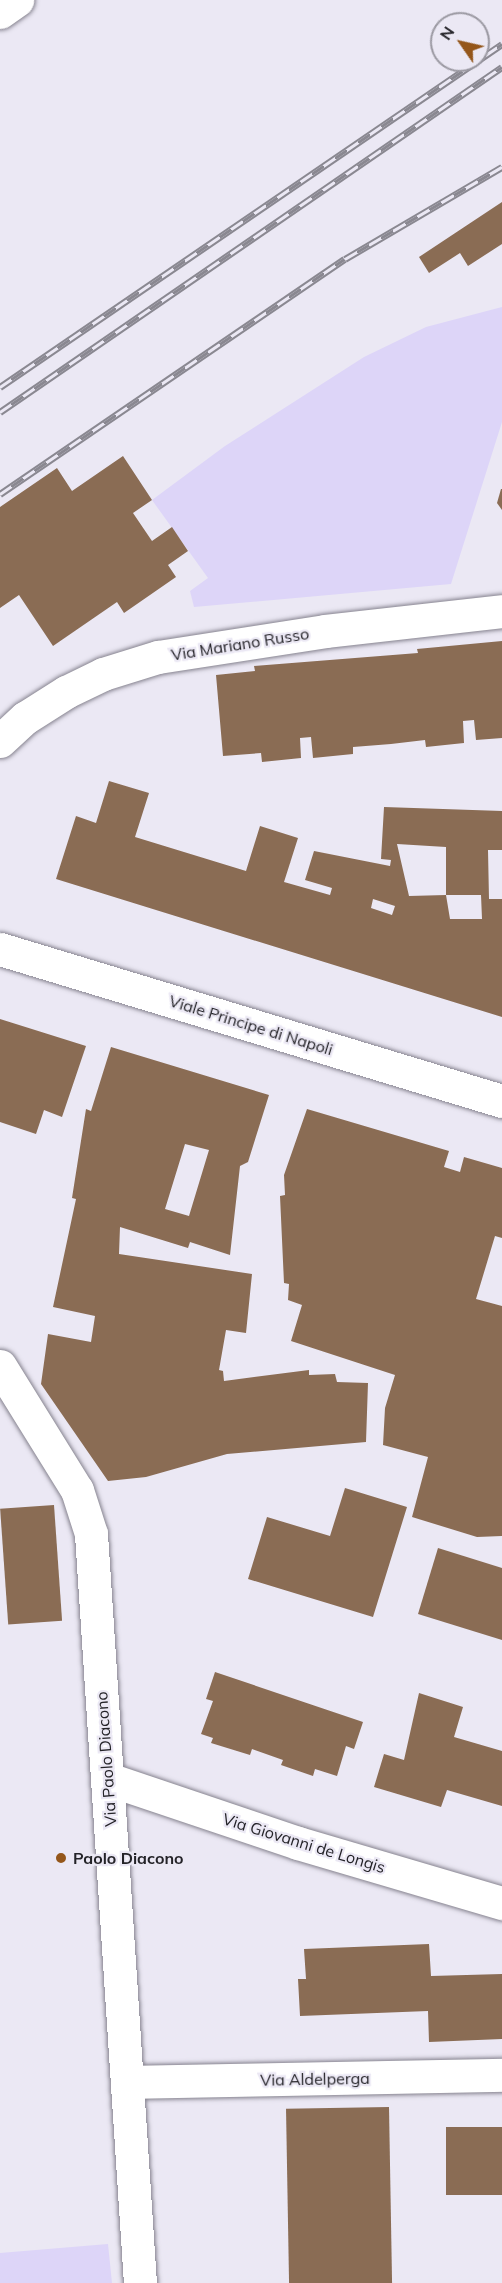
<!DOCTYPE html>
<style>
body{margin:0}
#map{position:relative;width:502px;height:2283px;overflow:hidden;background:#ebe8f4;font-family:Mulish,sans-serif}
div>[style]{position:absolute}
.green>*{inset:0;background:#ddd5f8}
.building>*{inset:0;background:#8a6c54;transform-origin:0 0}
.roads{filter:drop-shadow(0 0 2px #86838f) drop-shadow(0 0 2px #86838f)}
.minor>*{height:33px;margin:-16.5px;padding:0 16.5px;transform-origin:16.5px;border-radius:16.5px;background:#fff}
.rail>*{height:7px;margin-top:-3.5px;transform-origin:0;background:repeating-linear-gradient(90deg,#ebe8f4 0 14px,#8a8891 0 28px);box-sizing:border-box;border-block:2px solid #8a8891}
.dots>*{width:16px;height:16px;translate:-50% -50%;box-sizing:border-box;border:3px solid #ebe8f4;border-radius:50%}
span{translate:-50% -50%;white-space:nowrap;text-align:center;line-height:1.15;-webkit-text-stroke:4.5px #ebe8f4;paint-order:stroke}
.street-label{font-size:16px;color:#242328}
.poi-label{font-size:16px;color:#242328;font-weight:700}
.left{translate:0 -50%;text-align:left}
.north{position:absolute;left:430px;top:12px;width:60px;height:60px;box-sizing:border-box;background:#ebe8f4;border:2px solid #9b99a2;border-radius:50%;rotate:304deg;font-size:16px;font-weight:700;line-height:24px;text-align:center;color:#242328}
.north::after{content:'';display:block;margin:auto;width:21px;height:27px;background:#94561a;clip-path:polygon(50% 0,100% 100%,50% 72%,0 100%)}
</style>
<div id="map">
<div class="green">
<div style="clip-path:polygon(502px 307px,502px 422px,451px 584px,194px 607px,190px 591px,208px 578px,152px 500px,225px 446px,364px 357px,426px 327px)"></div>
<div style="clip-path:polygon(108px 2244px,112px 2283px,0 2283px,0 2253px)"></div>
</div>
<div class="building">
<div style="clip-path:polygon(502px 202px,502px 244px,468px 266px,460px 253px,429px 273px,419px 257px)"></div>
<div style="clip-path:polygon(123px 456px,152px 500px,133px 513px,152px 541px,172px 527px,188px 551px,168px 565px,176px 577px,124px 613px,117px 602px,53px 646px,19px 595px,0 608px,0 507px,57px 468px,72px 491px)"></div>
<div style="clip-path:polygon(501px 489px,502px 489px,502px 510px,497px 503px)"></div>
<div style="clip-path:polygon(502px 641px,502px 738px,476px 740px,474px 720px,463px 721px,464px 743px,426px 747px,425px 740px,391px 744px,353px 747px,353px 754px,313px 758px,311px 737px,300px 738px,301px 758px,262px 762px,261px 753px,223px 756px,216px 675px,255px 671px,254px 666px,418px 653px,417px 649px)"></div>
<div style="clip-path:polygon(evenodd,109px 781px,149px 793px,135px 837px,246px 871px,260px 826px,298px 838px,284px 882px,330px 895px,332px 888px,305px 880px,314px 851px,390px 866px,391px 860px,381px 859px,384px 807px,502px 811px,502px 850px,488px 850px,489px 899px,502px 899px,502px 1017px,56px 879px,76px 816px,96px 823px,109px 781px,397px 844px,446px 847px,446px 895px,409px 896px,397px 844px,109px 781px,446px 895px,481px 895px,482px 919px,450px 919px,446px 895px,109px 781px,373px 899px,395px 906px,392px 915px,371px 908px,373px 899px)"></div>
<div style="clip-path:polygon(0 1019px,86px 1046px,62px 1117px,44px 1110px,36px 1134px,0 1122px)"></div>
<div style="clip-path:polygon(evenodd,111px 1047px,269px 1095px,248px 1162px,240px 1166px,230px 1255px,190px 1242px,188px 1248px,120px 1227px,119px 1254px,252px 1274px,246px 1333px,226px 1330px,219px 1370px,223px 1371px,224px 1381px,309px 1370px,309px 1375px,335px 1374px,337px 1382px,368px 1383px,366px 1442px,227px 1454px,146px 1477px,108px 1481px,41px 1384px,48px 1334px,91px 1342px,95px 1316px,53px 1307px,76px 1199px,72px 1198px,86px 1109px,91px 1111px,111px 1047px,185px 1144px,209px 1150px,189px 1216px,165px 1209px,185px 1144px)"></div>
<div style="clip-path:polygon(307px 1109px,449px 1151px,444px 1167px,460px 1172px,464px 1157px,502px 1168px,502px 1238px,495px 1236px,476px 1299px,502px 1306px,502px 1536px,477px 1537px,412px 1517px,428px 1457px,383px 1445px,385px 1408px,395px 1375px,291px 1341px,302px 1305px,288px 1300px,289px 1284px,284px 1283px,280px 1196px,285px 1195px,284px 1175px)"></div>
<div style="clip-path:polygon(345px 1488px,407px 1507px,373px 1617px,248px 1579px,267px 1517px,330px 1536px)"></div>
<div style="left:54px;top:1505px;width:116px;height:54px;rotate:86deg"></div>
<div style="clip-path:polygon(438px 1548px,502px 1568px,502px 1640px,418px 1614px)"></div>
<div style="clip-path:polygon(215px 1672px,363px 1722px,354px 1749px,346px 1746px,337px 1776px,315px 1769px,313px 1776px,281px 1765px,283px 1760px,252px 1749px,250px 1755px,211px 1743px,213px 1738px,201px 1734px,213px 1701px,206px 1699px)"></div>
<div style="clip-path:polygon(419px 1693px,463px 1707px,454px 1737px,502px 1751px,502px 1806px,447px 1790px,441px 1807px,374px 1787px,384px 1754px,404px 1760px)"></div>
<div style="clip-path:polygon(429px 1944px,431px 1976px,502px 1974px,502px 2039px,429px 2042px,428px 2011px,300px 2016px,298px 1979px,306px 1979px,304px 1949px)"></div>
<div style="left:389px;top:2107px;width:176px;height:103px;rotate:89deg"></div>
<div style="left:446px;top:2127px;width:56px;height:68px"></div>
</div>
<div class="roads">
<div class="minor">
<div style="left:0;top:12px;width:21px;rotate:-35deg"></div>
<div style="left:0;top:741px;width:34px;rotate:-43deg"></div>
<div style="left:25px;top:718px;width:49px;rotate:-32.4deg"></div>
<div style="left:66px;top:692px;width:41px;rotate:-25.9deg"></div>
<div style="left:103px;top:674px;width:58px;rotate:-17.2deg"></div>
<div style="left:158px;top:657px;width:169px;rotate:-8.8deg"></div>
<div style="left:325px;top:631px;width:178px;rotate:-6.4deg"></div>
<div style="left:0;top:949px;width:525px;rotate:16.85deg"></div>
<div style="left:0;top:1366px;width:146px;rotate:58.2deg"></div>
<div style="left:77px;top:1490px;width:46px;rotate:72.3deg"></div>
<div style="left:91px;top:1534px;width:751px;rotate:86.26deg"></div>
<div style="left:108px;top:1779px;width:200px;rotate:18.6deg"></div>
<div style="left:298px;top:1843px;width:213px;rotate:16.4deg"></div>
<div style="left:128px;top:2082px;width:374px;rotate:-1.1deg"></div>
</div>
</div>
<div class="rail">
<div style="left:0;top:387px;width:608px;rotate:-34.34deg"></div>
<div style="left:0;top:412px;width:609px;rotate:-34.5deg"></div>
<div style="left:0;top:494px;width:417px;rotate:-34.3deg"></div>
<div style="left:345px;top:259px;width:182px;rotate:-30.4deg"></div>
</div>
<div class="dots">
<div style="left:61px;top:1858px;background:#94561a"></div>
</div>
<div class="street-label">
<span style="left:240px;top:644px;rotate:-9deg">Via Mariano Russo</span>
<span style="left:251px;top:1025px;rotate:17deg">Viale Principe di Napoli</span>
<span style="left:106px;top:1759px;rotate:-94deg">Via Paolo Diacono</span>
<span style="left:304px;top:1843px;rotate:17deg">Via Giovanni de Longis</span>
<span style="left:315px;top:2079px;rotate:-1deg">Via Aldelperga</span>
</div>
<div class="poi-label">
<span class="left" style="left:73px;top:1858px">Paolo Diacono</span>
</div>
<div class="north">N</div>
</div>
